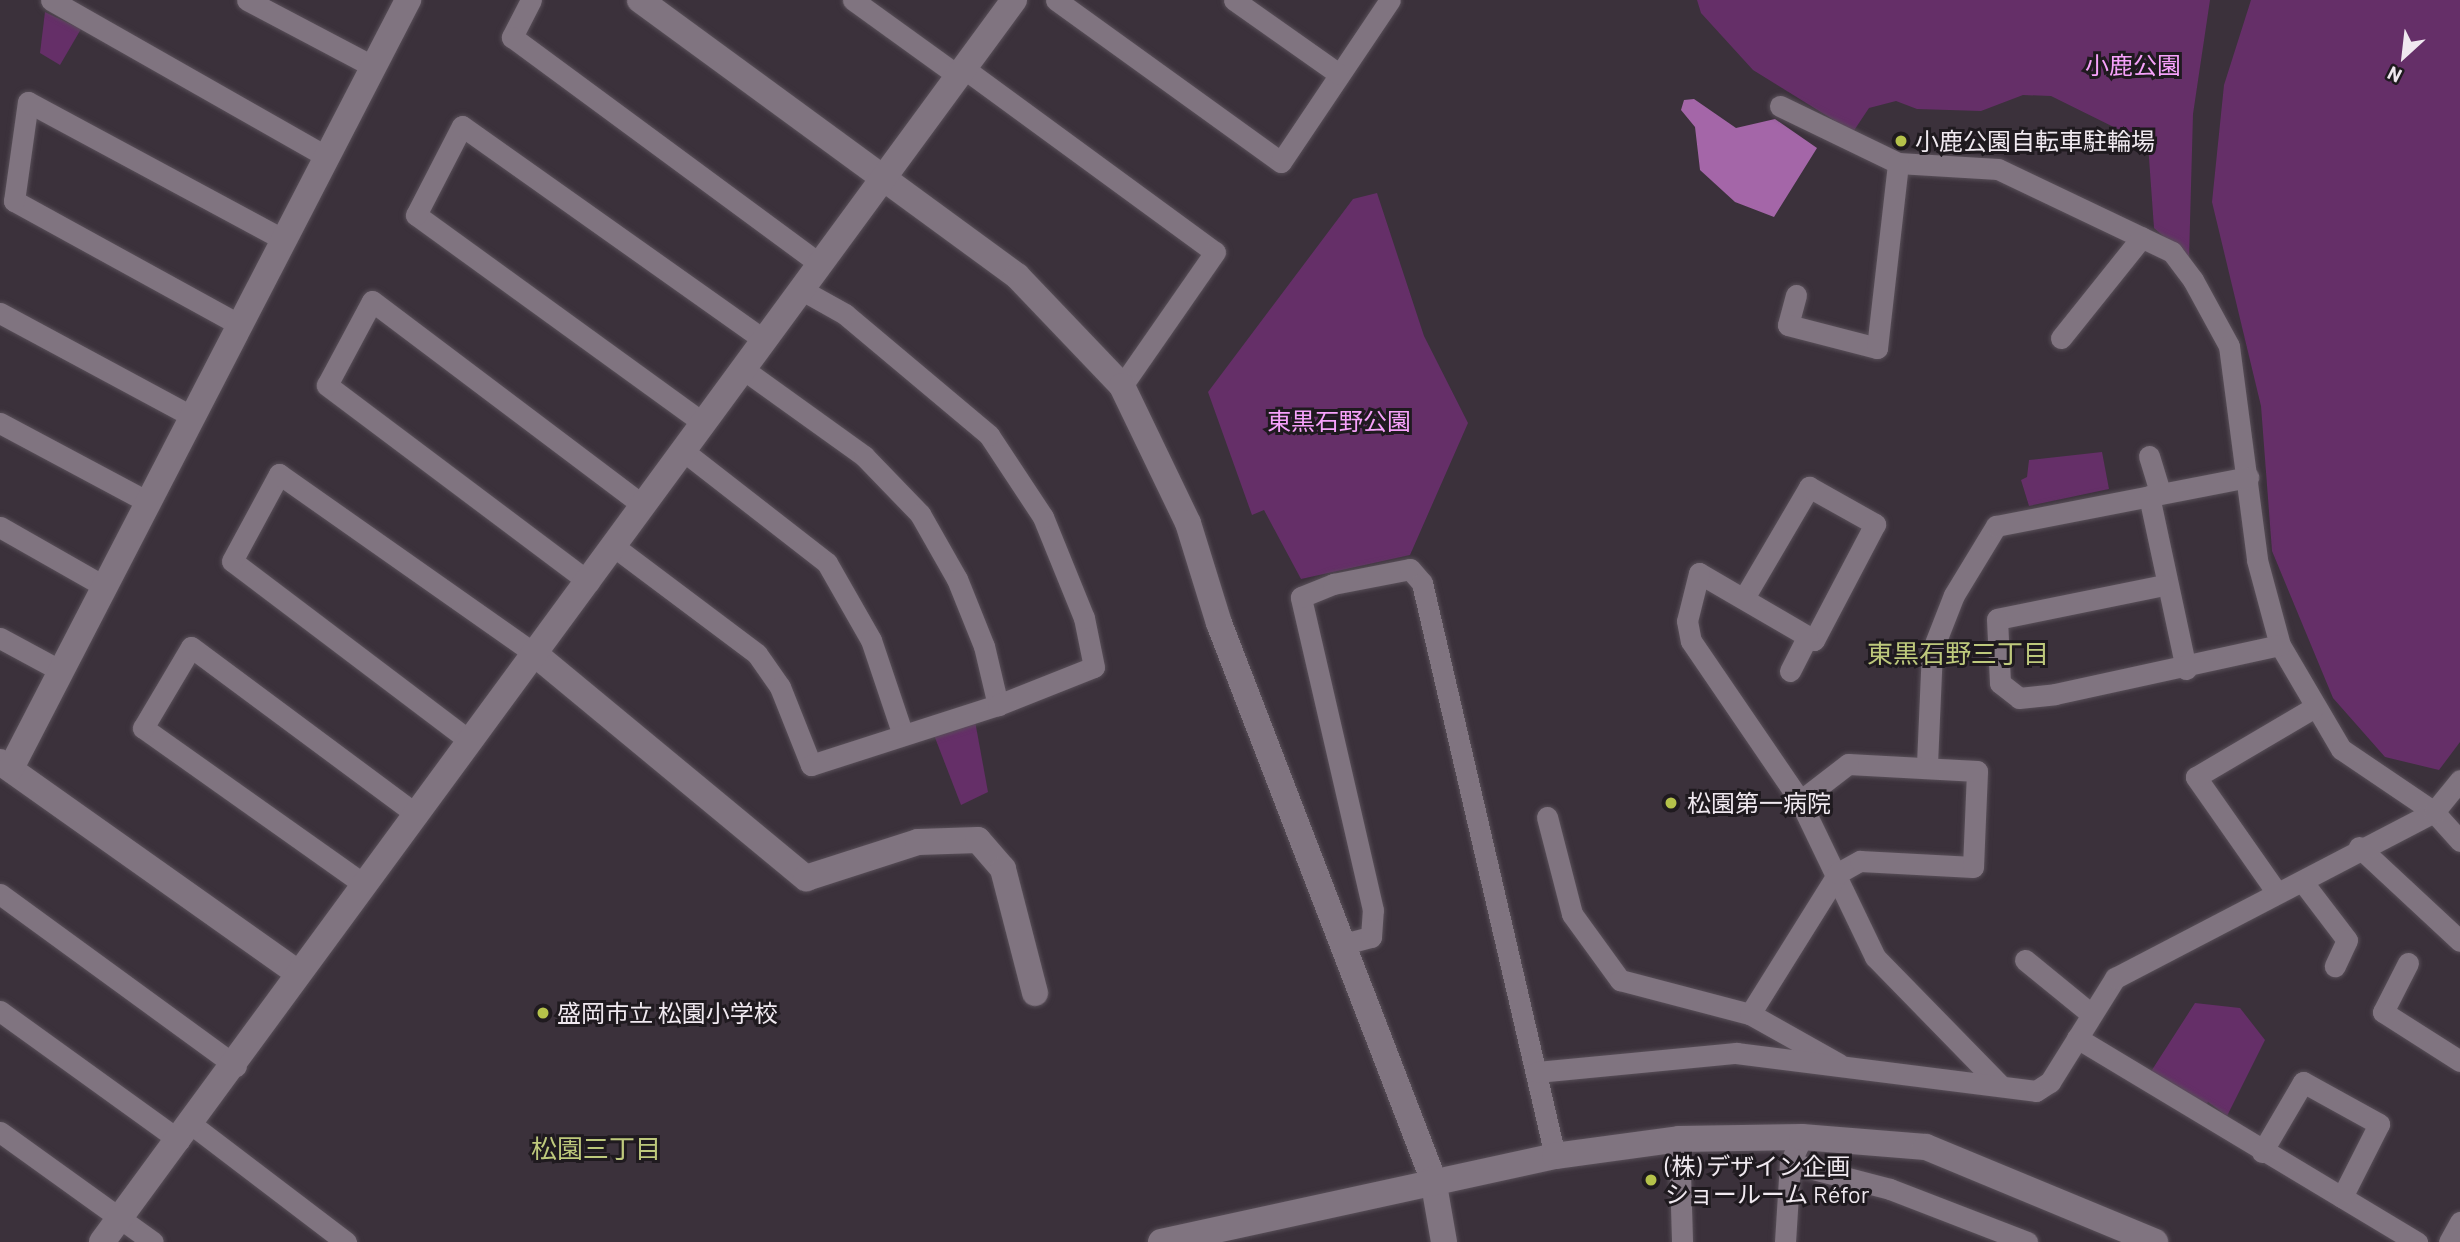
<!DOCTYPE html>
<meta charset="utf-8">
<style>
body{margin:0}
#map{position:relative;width:2460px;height:1242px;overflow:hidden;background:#3b313b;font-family:Barlow,"Noto Sans JP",sans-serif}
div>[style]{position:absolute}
.green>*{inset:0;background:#652f68}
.water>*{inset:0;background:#a466a8}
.roads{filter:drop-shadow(0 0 2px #584f58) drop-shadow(0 0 2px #584f58)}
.minor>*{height:21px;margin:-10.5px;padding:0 10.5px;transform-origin:10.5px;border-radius:10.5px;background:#807480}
.tertiary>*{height:26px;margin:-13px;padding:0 13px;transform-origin:13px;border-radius:13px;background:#807480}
.dots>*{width:19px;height:19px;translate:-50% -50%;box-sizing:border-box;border:4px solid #1f1a1f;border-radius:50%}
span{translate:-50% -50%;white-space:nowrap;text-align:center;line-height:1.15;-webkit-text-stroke:6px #1f1a1f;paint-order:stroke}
.park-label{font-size:24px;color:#f7a2fb}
.poi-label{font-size:24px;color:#f0e9f0}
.left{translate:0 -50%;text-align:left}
.neighbourhood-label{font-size:26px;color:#bec97c}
.north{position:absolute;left:2369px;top:21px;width:70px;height:70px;-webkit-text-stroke:5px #1f1a1f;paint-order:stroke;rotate:207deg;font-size:19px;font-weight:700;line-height:28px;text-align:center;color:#f0e9f0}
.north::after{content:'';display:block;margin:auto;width:24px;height:32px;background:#f0e9f0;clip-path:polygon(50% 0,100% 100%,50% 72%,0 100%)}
</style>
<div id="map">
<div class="green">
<div style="clip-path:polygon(1697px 0,2210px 0,2193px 114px,2189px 259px,2154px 228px,2148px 144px,2051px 96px,2023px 95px,1981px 111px,1917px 109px,1896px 101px,1869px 108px,1853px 132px,1753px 70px,1701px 13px)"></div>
<div style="clip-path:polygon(2251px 0,2460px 0,2460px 742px,2439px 770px,2385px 757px,2333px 698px,2272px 551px,2261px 406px,2212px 202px,2224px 85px)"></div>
<div style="clip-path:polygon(45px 12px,81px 29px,60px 65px,40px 53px)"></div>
<div style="clip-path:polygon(1377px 193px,1424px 336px,1468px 423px,1410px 555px,1301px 579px,1264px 510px,1252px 515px,1208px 392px,1353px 199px)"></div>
<div style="clip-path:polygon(2102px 452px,2109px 489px,2029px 506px,2021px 480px,2027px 477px,2029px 460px)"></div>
<div style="clip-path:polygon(975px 721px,988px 792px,961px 805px,934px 735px)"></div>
<div style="clip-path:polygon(2195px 1003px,2240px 1008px,2265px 1040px,2227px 1116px,2208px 1102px,2203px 1109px,2150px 1073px)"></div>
</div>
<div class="water">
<div style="clip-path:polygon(1694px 99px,1736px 128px,1775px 119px,1817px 148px,1774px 217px,1735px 202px,1700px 170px,1695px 127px,1681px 110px,1684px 100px)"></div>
</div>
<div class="roads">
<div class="minor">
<div style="left:51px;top:0;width:318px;rotate:29.6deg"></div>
<div style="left:247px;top:0;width:144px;rotate:27.8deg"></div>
<div style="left:531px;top:0;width:42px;rotate:117.2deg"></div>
<div style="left:512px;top:37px;width:384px;rotate:36.4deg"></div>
<div style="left:853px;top:0;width:128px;rotate:35.8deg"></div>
<div style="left:1056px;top:0;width:277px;rotate:35.8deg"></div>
<div style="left:1281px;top:162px;width:195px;rotate:-56.1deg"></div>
<div style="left:1234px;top:0;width:128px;rotate:35.2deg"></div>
<div style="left:962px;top:67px;width:313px;rotate:36.2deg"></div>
<div style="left:1215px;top:252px;width:163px;rotate:124.8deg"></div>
<div style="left:1780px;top:106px;width:131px;rotate:25.8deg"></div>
<div style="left:1898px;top:163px;width:100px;rotate:3.4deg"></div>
<div style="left:1998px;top:169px;width:193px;rotate:25.5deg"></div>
<div style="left:2172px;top:252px;width:35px;rotate:53deg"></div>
<div style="left:2193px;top:280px;width:75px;rotate:61.4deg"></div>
<div style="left:2229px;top:346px;width:216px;rotate:82.5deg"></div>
<div style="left:2257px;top:560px;width:88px;rotate:74.9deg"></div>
<div style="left:2280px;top:645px;width:121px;rotate:59.6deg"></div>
<div style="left:2341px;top:749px;width:112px;rotate:34.1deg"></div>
<div style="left:2434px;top:812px;width:39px;rotate:48deg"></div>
<div style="left:1796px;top:295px;width:31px;rotate:105deg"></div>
<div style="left:1788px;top:325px;width:92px;rotate:14.5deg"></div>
<div style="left:1877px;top:348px;width:186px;rotate:-83.5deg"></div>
<div style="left:0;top:313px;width:217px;rotate:28.3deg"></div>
<div style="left:240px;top:325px;width:258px;rotate:-151.2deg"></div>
<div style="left:14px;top:201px;width:100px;rotate:-82deg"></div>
<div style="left:28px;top:102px;width:291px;rotate:28.3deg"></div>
<div style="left:2061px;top:338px;width:129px;rotate:-51.3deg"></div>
<div style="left:743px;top:369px;width:149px;rotate:35.7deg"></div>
<div style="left:864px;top:456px;width:81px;rotate:46deg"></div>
<div style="left:920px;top:514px;width:75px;rotate:60.4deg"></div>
<div style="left:957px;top:579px;width:72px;rotate:68.1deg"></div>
<div style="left:984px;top:646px;width:61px;rotate:76.7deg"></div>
<div style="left:702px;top:422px;width:353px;rotate:-144.1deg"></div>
<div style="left:416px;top:215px;width:100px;rotate:-62.7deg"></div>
<div style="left:462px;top:126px;width:370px;rotate:35.3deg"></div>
<div style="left:0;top:423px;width:168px;rotate:28.1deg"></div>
<div style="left:682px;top:450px;width:184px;rotate:37.9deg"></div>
<div style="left:827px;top:563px;width:89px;rotate:60.3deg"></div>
<div style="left:871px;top:640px;width:100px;rotate:71.4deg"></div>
<div style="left:2149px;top:456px;width:38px;rotate:73deg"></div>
<div style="left:2149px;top:496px;width:177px;rotate:77.9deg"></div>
<div style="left:0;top:527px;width:120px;rotate:29.6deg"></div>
<div style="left:612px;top:545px;width:181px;rotate:36.9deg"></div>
<div style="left:757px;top:654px;width:40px;rotate:55.1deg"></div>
<div style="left:780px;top:687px;width:84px;rotate:68.3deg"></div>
<div style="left:811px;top:765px;width:196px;rotate:-17.8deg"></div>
<div style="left:998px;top:705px;width:103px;rotate:-21.6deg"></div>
<div style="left:1094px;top:667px;width:50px;rotate:-101.5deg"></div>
<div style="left:1084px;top:618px;width:109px;rotate:-112.1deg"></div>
<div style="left:1043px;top:517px;width:98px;rotate:-123.4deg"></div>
<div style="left:989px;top:435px;width:188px;rotate:-140deg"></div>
<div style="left:845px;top:314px;width:49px;rotate:-150.8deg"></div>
<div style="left:589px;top:582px;width:328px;rotate:-143.1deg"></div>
<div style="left:327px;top:385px;width:95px;rotate:-61.8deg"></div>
<div style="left:372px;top:301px;width:339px;rotate:37deg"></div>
<div style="left:2164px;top:585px;width:170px;rotate:168.5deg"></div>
<div style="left:1997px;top:619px;width:64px;rotate:87.3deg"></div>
<div style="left:2000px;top:683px;width:24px;rotate:38deg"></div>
<div style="left:2019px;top:698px;width:36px;rotate:-6deg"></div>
<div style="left:2055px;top:694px;width:230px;rotate:-12.3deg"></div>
<div style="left:1744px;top:598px;width:129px;rotate:-59.6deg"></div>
<div style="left:1809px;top:487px;width:76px;rotate:29.3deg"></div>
<div style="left:1875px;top:524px;width:131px;rotate:117.7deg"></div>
<div style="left:1814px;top:640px;width:133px;rotate:-149.8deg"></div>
<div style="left:1699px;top:573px;width:49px;rotate:104deg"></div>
<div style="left:1687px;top:621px;width:20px;rotate:79deg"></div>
<div style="left:1691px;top:641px;width:194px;rotate:55.7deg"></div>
<div style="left:1800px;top:801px;width:173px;rotate:64.3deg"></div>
<div style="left:1875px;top:957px;width:177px;rotate:45.7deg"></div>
<div style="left:0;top:638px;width:69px;rotate:28.4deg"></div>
<div style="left:1790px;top:671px;width:38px;rotate:-63deg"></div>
<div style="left:470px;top:741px;width:298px;rotate:-142.9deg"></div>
<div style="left:232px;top:561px;width:99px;rotate:-61.6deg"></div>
<div style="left:279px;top:474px;width:313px;rotate:35.1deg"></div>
<div style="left:1927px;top:764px;width:113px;rotate:-87.5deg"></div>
<div style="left:1932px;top:651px;width:60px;rotate:-68.6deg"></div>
<div style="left:1954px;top:595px;width:81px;rotate:-58.7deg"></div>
<div style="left:1996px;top:526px;width:257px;rotate:-11deg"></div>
<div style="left:1547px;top:817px;width:100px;rotate:75.5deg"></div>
<div style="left:1572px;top:914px;width:82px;rotate:54deg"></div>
<div style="left:1620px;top:980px;width:134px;rotate:14.7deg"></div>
<div style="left:1750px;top:1014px;width:102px;rotate:29.3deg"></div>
<div style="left:2359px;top:847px;width:138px;rotate:42.9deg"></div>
<div style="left:2302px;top:881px;width:74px;rotate:52.7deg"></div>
<div style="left:2347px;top:940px;width:29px;rotate:115deg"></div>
<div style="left:365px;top:885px;width:272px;rotate:-144.7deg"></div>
<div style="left:143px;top:728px;width:94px;rotate:-59.3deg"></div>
<div style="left:191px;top:647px;width:282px;rotate:36.6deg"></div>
<div style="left:2275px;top:890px;width:138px;rotate:-125deg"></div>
<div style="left:2196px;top:777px;width:136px;rotate:-30.5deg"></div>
<div style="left:0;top:894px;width:292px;rotate:36.1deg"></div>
<div style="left:1344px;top:944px;width:28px;rotate:-15deg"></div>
<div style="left:1371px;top:937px;width:27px;rotate:-86deg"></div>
<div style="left:1373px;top:910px;width:321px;rotate:-103deg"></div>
<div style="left:1301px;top:597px;width:35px;rotate:-22deg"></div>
<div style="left:1333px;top:584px;width:78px;rotate:-11deg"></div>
<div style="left:1410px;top:569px;width:18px;rotate:49deg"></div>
<div style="left:1422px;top:583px;width:588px;rotate:76.93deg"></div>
<div style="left:2025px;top:960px;width:84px;rotate:39.2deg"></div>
<div style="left:2408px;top:963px;width:55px;rotate:117deg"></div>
<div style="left:2383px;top:1012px;width:91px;rotate:32.5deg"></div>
<div style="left:0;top:1011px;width:221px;rotate:35.8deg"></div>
<div style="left:1750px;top:1014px;width:166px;rotate:-58deg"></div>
<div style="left:1838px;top:873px;width:25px;rotate:-29deg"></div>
<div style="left:1860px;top:861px;width:113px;rotate:3deg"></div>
<div style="left:1973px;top:867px;width:96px;rotate:-87.6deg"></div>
<div style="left:1977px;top:771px;width:129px;rotate:-176.9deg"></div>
<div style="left:1848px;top:764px;width:61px;rotate:142.4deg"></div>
<div style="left:2077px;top:1038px;width:397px;rotate:31deg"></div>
<div style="left:1537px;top:1072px;width:200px;rotate:-5.5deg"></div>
<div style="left:1736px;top:1053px;width:302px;rotate:7.2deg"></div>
<div style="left:2036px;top:1091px;width:17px;rotate:-33deg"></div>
<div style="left:2050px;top:1082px;width:123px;rotate:-58deg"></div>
<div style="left:2115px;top:978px;width:360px;rotate:-27.5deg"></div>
<div style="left:2434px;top:812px;width:41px;rotate:-50.9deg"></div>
<div style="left:191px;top:1124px;width:195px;rotate:37.3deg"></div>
<div style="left:0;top:1132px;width:188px;rotate:35.7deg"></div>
<div style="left:1802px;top:1137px;width:29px;rotate:115deg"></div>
<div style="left:1790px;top:1163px;width:103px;rotate:14.6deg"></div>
<div style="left:1890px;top:1189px;width:147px;rotate:21.1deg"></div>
<div style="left:1679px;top:1139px;width:103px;rotate:88.3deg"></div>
<div style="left:2262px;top:1152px;width:81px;rotate:-59.6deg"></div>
<div style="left:2303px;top:1082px;width:87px;rotate:28.9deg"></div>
<div style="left:2379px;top:1124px;width:82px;rotate:116.9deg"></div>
<div style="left:1785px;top:1242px;width:79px;rotate:-86.4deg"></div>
<div style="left:2449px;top:1242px;width:23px;rotate:-61deg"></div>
</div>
<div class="tertiary">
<div style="left:640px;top:0;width:467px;rotate:36.2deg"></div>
<div style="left:1017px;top:276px;width:152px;rotate:46.3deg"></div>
<div style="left:1122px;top:386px;width:152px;rotate:64.3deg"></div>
<div style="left:1188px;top:523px;width:105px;rotate:72.8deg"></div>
<div style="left:1219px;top:623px;width:596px;rotate:68.95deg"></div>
<div style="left:1433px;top:1179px;width:64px;rotate:80.1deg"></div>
<div style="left:535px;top:654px;width:352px;rotate:39.6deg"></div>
<div style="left:806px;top:878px;width:118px;rotate:-17.8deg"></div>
<div style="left:918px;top:842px;width:60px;rotate:-1.9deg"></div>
<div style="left:978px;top:840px;width:38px;rotate:49deg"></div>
<div style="left:1003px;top:869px;width:128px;rotate:75.5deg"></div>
<div style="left:0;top:762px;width:364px;rotate:35.3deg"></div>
<div style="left:11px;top:768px;width:865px;rotate:-62.66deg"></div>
<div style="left:102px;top:1242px;width:1541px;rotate:-53.71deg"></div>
<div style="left:1161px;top:1242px;width:403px;rotate:-12.3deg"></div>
<div style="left:1555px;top:1156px;width:125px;rotate:-7.8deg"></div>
<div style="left:1679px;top:1139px;width:123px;rotate:-0.9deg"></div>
<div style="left:1802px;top:1137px;width:124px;rotate:4.6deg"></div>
<div style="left:1926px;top:1147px;width:248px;rotate:22.5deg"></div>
</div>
</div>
<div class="dots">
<div style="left:1901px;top:141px;background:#b5c24a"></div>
<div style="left:1671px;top:803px;background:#b5c24a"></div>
<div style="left:543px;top:1013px;background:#b5c24a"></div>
<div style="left:1651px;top:1180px;background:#b5c24a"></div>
</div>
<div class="park-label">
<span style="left:2133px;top:65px">小鹿公園</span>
<span style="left:1339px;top:421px">東黒石野公園</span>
</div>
<div class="poi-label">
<span class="left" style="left:1915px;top:141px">小鹿公園自転車駐輪場</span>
<span class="left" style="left:1687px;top:803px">松園第一病院</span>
<span class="left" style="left:557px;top:1013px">盛岡市立 松園小学校</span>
<span class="left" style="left:1665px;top:1180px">(株) デザイン企画<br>ショールーム Réfor</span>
</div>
<div class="neighbourhood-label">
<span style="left:1958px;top:653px">東黒石野三丁目</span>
<span style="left:596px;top:1148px">松園三丁目</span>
</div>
<div class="north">N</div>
</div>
